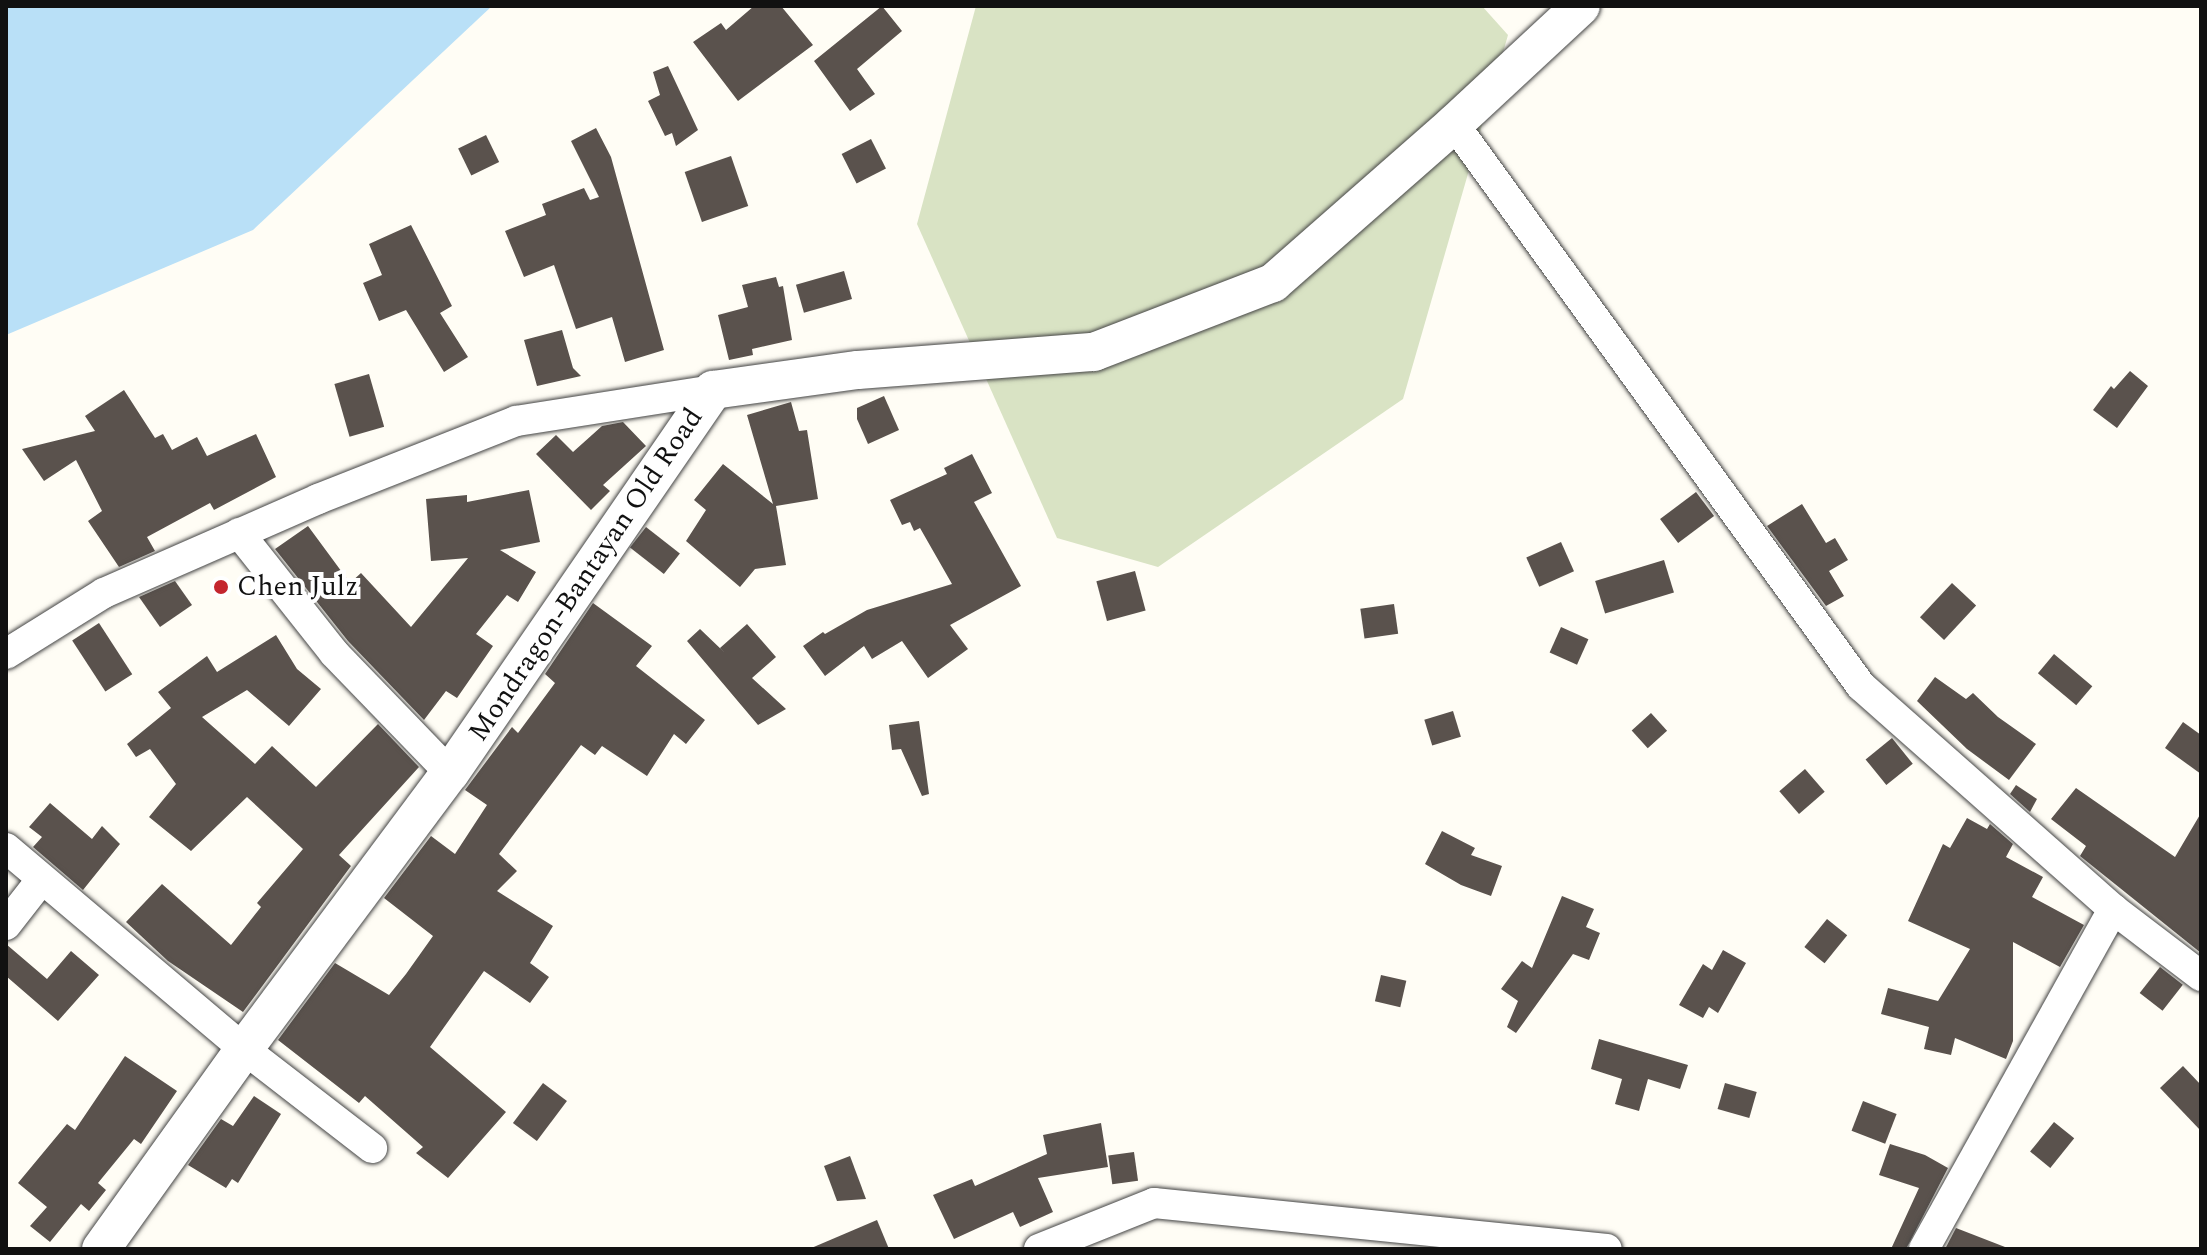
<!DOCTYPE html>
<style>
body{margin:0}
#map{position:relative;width:2207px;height:1255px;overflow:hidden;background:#fffdf5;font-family:Spectral,serif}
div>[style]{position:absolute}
.cemetery>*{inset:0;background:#d9e3c4}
.water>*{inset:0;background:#b9e0f7}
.building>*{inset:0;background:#5a524d;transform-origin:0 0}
.roads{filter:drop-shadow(0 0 2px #444) drop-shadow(0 0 2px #444)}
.minor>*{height:30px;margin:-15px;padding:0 15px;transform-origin:15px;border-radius:15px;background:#fff}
.tertiary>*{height:38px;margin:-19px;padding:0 19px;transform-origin:19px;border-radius:19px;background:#fff}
.dots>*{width:22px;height:22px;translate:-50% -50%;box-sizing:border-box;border:4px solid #fff;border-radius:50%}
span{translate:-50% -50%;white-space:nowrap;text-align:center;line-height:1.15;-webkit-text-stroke:8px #fff;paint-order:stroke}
.street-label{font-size:28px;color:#111}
.poi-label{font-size:28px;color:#111}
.left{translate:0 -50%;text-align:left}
.frame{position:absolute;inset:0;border:8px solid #111;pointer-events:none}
</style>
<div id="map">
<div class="cemetery">
<div style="clip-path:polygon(976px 6px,1482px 6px,1508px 35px,1403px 399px,1158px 567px,1057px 538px,917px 224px)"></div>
</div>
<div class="water">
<div style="clip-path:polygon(6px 6px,492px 6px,253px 230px,6px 335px)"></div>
</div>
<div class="building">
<div style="clip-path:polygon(754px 6px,781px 6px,813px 45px,738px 101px,693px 42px,721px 23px,726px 30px)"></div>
<div style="clip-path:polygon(882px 6px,902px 31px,857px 69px,875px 94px,850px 111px,814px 61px)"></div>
<div style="clip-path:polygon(668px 66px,698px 130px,676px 146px,672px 133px,665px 136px,648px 101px,660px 95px,653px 72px)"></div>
<div style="clip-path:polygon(596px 128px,611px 157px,664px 350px,625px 362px,612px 317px,576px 329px,554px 265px,524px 277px,505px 231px,546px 215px,542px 204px,584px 188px,590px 200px,599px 197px,571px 141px)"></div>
<div style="left:486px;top:135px;width:30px;height:31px;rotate:64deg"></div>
<div style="left:871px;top:139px;width:33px;height:33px;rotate:63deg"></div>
<div style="left:731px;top:156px;width:53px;height:49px;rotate:71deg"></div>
<div style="clip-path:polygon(411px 225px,452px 306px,440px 313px,468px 357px,444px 372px,406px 310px,379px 321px,363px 283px,382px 275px,369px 244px)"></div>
<div style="left:844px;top:271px;width:29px;height:50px;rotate:74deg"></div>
<div style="clip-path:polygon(776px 277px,779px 287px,783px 286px,792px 340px,752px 349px,753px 355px,729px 360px,718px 315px,748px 307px,742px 285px)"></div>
<div style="clip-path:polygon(562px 330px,573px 368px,581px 376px,537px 386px,524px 340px)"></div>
<div style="clip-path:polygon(2130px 371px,2148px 386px,2117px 428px,2093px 410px,2111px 386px,2114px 389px)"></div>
<div style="left:369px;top:374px;width:55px;height:36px;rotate:74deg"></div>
<div style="clip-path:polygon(124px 390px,155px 438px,163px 434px,172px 450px,197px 437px,207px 456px,256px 434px,276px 477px,214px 510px,210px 503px,147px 537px,155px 551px,119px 567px,88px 521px,102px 511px,76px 460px,44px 481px,22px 449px,95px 431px,85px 416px)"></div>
<div style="clip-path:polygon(884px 396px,899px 430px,868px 444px,857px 419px,857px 408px)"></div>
<div style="clip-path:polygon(791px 402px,799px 431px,807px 430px,818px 499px,776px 506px,786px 565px,755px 569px,740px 587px,686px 541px,706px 510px,694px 500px,723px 464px,773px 504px,747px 415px)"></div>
<div style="clip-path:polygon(623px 422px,646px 446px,603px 485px,610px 491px,591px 510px,536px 454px,556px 435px,573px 452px,602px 426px)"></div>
<div style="clip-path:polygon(972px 454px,992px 493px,974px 502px,1021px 586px,950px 625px,968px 649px,928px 678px,902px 641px,872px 659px,864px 646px,825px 676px,803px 646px,823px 632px,825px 634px,867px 610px,952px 584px,920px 528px,914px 531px,910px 522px,902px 525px,890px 500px,947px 474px,944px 468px)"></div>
<div style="clip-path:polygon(529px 490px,540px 542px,500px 550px,536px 572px,518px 602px,507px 595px,476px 634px,493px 646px,457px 698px,446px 691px,424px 720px,348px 641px,275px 549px,308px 526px,350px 583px,361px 573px,411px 627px,468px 558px,431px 561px,426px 499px,467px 495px,467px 502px)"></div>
<div style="left:1696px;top:492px;width:30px;height:45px;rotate:53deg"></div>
<div style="clip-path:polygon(1802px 504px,1826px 543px,1835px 538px,1848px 560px,1829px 571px,1844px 596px,1826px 606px,1767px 526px)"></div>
<div style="left:646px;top:527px;width:43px;height:26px;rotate:38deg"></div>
<div style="left:1561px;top:542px;width:32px;height:38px;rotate:66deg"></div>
<div style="left:1664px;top:560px;width:34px;height:72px;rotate:73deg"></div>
<div style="left:1135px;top:571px;width:41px;height:40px;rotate:75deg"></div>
<div style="clip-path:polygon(175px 581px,192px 605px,160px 627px,139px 597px)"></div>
<div style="left:1952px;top:583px;width:33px;height:47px;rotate:43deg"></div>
<div style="clip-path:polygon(593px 603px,652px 646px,636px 666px,705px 720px,686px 744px,674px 734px,647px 776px,602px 746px,595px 755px,581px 745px,499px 854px,517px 871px,497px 891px,553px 926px,530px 963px,549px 977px,530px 1003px,484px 971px,430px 1047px,506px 1112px,448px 1178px,416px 1153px,423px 1147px,365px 1096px,359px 1103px,278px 1040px,335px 963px,389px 995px,406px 974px,433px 936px,384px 898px,431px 836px,455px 854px,487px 805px,465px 790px,512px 727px,518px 733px,555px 683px,545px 674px)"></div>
<div style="left:1394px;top:604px;width:30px;height:34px;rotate:82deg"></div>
<div style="left:99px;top:623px;width:61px;height:32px;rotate:57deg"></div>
<div style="clip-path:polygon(747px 624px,776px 657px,752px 678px,786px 709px,758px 725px,687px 641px,700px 629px,724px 652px,720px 648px)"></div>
<div style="left:1561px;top:627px;width:30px;height:28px;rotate:24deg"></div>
<div style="clip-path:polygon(276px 635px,297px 669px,321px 689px,289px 726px,247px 690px,202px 717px,255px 764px,272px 746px,316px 787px,378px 724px,419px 767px,339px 855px,351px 866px,243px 1012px,168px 961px,126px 922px,162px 884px,231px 945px,261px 907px,257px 903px,303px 849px,247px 797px,191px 851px,149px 817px,176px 784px,150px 749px,136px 757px,127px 744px,171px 708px,158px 692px,207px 656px,217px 672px)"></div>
<div style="left:2054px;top:654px;width:50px;height:25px;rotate:40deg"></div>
<div style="clip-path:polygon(1935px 677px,1966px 699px,1973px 693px,1998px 717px,2036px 744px,2009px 780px,1967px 749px,1917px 701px)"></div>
<div style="left:1453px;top:711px;width:27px;height:30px;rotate:73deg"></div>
<div style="left:1651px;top:713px;width:24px;height:26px;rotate:48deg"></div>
<div style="clip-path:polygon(919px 721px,929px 794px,922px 796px,901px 749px,892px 750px,889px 725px)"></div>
<div style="clip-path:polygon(2183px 722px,2201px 735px,2201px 774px,2165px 748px)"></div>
<div style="left:1892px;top:738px;width:33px;height:34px;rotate:51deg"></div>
<div style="left:1805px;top:769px;width:30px;height:34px;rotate:49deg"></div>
<div style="clip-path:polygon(2016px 785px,2037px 799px,2030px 812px,2010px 794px)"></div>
<div style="clip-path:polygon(2076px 788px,2175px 857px,2201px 813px,2201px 953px,2080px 856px,2086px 846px,2051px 819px)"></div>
<div style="clip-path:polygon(50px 803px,92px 839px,102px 826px,120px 844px,83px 890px,33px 847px,42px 837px,29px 827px)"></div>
<div style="clip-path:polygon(1967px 818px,1987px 829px,1990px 824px,2013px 844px,2006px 857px,2043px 877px,2032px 897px,2084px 925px,2060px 967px,2013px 942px,2013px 1041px,2006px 1059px,1955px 1038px,1951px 1055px,1924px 1049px,1929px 1027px,1881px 1014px,1888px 988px,1938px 1001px,1970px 949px,1908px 921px,1943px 844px,1950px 848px)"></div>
<div style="clip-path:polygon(1442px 831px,1475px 848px,1471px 855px,1502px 866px,1491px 896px,1461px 885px,1425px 864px)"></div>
<div style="clip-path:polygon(1562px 896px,1594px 909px,1586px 927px,1600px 933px,1589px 960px,1573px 954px,1516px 1033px,1507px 1027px,1518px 1001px,1501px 989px,1522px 961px,1532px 968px)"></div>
<div style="left:1827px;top:919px;width:26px;height:36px;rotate:39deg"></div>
<div style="clip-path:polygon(6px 944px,47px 979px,71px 951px,99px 975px,58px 1021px,6px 976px)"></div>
<div style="clip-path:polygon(1723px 950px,1746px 963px,1718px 1013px,1709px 1007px,1703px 1018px,1679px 1005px,1703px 964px,1712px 970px)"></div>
<div style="left:2160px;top:967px;width:29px;height:33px;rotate:38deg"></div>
<div style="left:1381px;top:975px;width:26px;height:27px;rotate:13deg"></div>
<div style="clip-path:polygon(1599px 1039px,1688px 1065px,1680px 1089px,1648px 1079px,1639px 1111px,1615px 1104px,1622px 1079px,1591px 1069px)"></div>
<div style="clip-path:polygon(125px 1056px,177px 1091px,141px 1144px,134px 1139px,98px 1183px,106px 1190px,89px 1211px,81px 1204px,50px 1242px,30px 1226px,47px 1207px,18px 1183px,67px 1124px,75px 1130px)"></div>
<div style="clip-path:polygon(2183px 1066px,2201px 1085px,2201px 1131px,2160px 1088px)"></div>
<div style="left:543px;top:1083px;width:30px;height:50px;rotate:37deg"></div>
<div style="left:1725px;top:1083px;width:33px;height:27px;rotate:16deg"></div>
<div style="clip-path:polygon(254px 1096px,281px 1114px,238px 1183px,232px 1179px,226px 1188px,188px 1165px,221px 1119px,233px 1126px)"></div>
<div style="left:1863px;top:1101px;width:36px;height:32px;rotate:21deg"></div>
<div style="left:2054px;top:1122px;width:26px;height:38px;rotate:39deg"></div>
<div style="clip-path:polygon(1101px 1123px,1108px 1167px,1038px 1178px,1053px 1212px,1020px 1227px,1013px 1212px,954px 1239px,933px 1195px,972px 1179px,975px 1186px,1047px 1154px,1043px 1135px)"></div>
<div style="clip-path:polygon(1890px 1144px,1925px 1155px,1948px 1168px,1906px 1249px,1891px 1249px,1919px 1188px,1879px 1175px)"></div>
<div style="left:1134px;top:1152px;width:29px;height:26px;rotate:82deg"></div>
<div style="clip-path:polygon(850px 1156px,866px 1199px,837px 1201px,824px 1166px)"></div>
<div style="clip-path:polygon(877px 1220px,889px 1249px,809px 1249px)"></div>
<div style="clip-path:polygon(1956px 1228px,2005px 1247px,2004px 1249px,1945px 1249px)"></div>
</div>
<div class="roads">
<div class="minor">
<div style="left:1454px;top:124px;width:694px;rotate:54.09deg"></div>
<div style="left:1861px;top:686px;width:337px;rotate:41.5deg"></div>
<div style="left:2113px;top:909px;width:111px;rotate:37.3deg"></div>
<div style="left:239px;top:533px;width:153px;rotate:51.6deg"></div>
<div style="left:334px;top:653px;width:167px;rotate:46deg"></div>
<div style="left:6px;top:654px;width:115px;rotate:-31.9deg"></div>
<div style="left:104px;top:593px;width:234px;rotate:-23.7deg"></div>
<div style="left:318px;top:499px;width:213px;rotate:-21.5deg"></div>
<div style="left:516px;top:421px;width:199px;rotate:-8.9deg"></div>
<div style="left:6px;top:848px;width:312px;rotate:40.2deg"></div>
<div style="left:244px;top:1049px;width:162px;rotate:37.7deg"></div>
<div style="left:6px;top:925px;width:58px;rotate:-52deg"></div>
<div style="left:1039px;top:1249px;width:124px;rotate:-21.8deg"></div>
<div style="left:1154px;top:1203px;width:455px;rotate:5.8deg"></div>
<div style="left:1924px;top:1249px;width:389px;rotate:-60.9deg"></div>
</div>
<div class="tertiary">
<div style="left:101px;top:1249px;width:246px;rotate:-54.4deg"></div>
<div style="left:244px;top:1049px;width:344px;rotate:-53.3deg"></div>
<div style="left:450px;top:773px;width:465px;rotate:-55.5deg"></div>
<div style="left:713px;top:390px;width:146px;rotate:-7.9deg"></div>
<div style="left:858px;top:370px;width:237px;rotate:-4.4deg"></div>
<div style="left:1094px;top:352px;width:192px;rotate:-21.1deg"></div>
<div style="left:1273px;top:283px;width:241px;rotate:-41.3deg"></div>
<div style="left:1454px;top:124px;width:173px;rotate:-42.9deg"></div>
</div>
</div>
<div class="dots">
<div style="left:221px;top:587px;background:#c4262e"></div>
</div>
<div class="street-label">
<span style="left:586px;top:575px;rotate:-56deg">Mondragon-Bantayan Old Road</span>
</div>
<div class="poi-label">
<span class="left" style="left:237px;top:587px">Chen Julz</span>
</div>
<div class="frame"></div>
</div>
